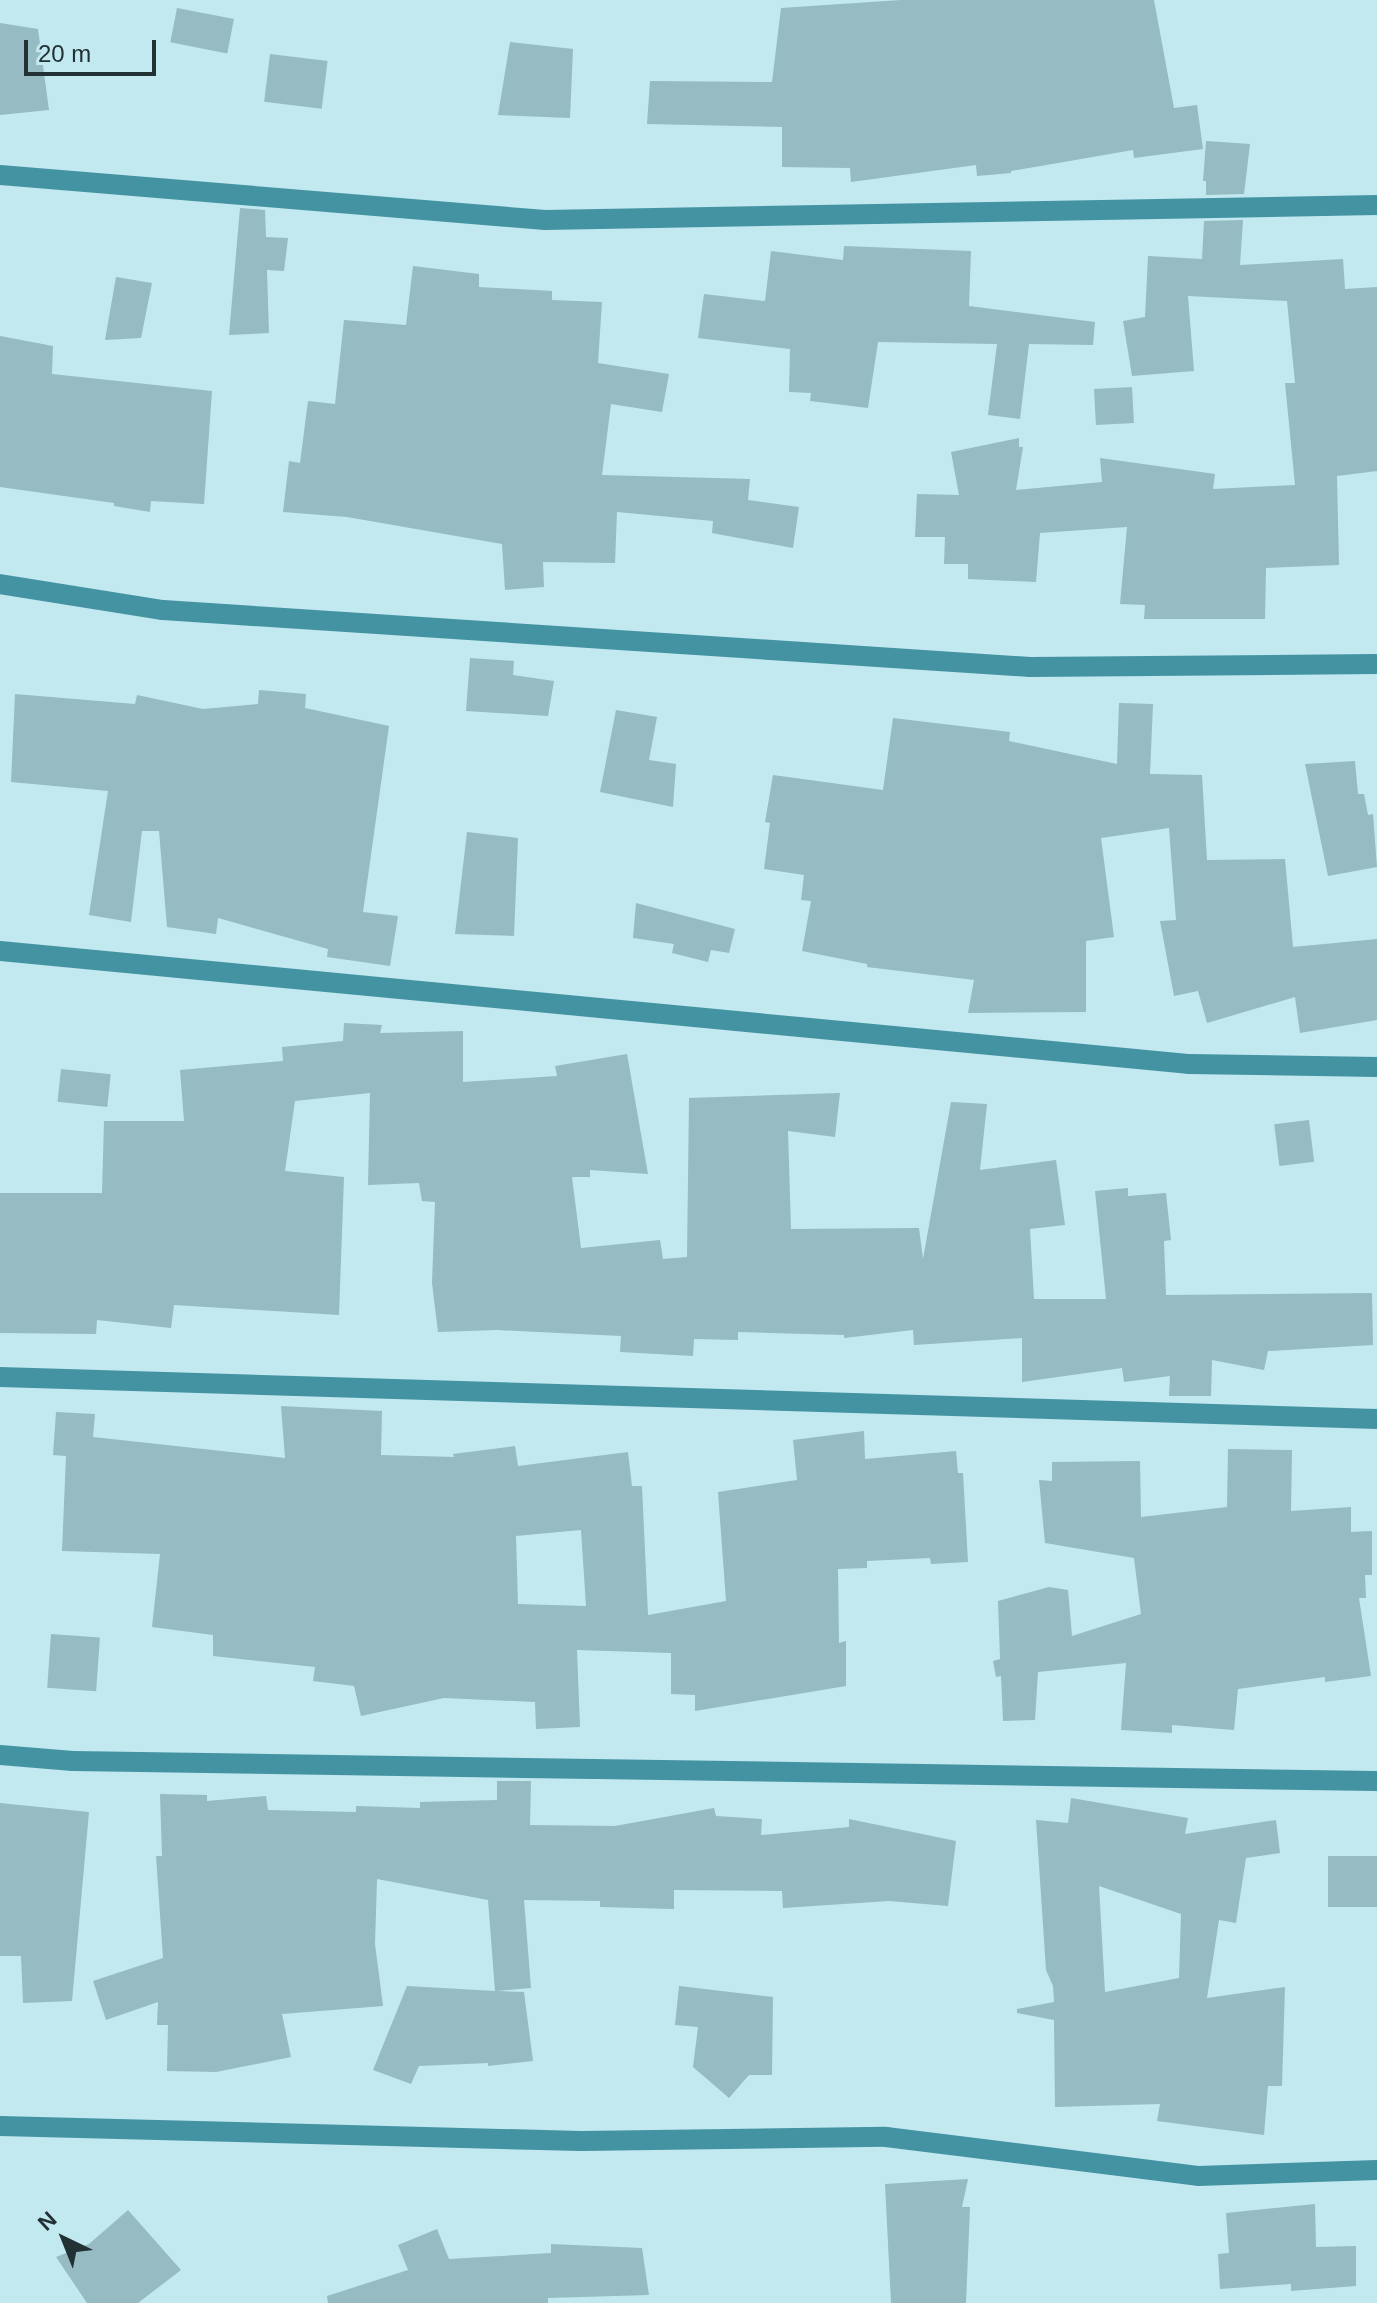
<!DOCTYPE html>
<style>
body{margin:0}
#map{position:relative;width:1377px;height:2303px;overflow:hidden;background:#c2e8f0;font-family:Arial,sans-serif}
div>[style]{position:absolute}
.building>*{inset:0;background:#96bbc2;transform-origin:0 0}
.minor>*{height:20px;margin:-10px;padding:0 10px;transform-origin:10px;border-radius:10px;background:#4493a2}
span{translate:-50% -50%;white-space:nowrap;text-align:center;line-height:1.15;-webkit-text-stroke:7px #c2e8f0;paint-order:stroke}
.north{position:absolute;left:24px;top:2199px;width:80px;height:80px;-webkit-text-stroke:6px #c2e8f0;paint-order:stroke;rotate:317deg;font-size:22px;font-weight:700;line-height:32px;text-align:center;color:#223134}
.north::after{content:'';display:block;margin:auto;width:28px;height:36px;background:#223134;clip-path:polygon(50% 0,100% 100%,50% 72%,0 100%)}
.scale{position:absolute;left:24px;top:40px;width:132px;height:36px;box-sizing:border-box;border:4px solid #223134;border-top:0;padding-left:10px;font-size:24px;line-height:28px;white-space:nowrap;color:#223134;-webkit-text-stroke:6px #c2e8f0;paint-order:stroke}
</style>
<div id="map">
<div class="building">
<div style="clip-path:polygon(901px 0,1154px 0,1174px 108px,1197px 105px,1203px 149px,1134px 158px,1133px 150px,1011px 171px,1011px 173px,977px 176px,976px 165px,851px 182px,850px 168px,782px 167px,782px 127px,647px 124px,650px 81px,772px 82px,781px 8px)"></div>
<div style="left:177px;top:8px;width:58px;height:35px;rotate:11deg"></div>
<div style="clip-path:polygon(0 23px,38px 29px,49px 110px,0 115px)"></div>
<div style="clip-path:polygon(510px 42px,573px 49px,570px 118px,498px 115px)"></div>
<div style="left:270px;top:54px;width:58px;height:48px;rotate:7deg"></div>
<div style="clip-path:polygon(1206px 141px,1250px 144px,1244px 194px,1206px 195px,1206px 181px,1203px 181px)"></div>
<div style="clip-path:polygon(240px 208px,265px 210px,266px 237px,288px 238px,284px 271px,267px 270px,269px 333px,229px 335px)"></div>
<div style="clip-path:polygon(1243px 220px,1240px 265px,1343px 259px,1345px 289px,1377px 287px,1377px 471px,1337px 476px,1339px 565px,1266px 568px,1265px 619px,1144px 619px,1145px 605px,1120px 604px,1127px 527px,1040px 533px,1036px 582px,968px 579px,968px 564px,944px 564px,945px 537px,915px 537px,917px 494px,959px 495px,951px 452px,1019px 438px,1019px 447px,1023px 447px,1016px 490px,1102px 482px,1100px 458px,1215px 474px,1213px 489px,1295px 485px,1285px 383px,1295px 383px,1287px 301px,1188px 296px,1194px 371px,1132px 376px,1123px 321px,1145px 317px,1148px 256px,1202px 259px,1204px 221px)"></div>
<div style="clip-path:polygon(844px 246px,971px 251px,969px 306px,1095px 322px,1093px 345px,1029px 344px,1020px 419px,988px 415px,997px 344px,878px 342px,868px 408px,810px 401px,811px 393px,789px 392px,790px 349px,698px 338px,704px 294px,765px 301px,771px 251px,843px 260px)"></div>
<div style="clip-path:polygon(413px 266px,479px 274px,479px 287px,552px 291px,552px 300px,602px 302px,598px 363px,669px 374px,662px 412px,611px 404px,602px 475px,750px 479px,748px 500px,799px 507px,793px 548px,712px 533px,713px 521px,617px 512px,615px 563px,543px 562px,544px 587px,505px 590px,502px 544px,347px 517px,283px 512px,289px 461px,300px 463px,308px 401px,335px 404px,344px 320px,406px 325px)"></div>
<div style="clip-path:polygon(116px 277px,152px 283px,141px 338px,105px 340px)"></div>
<div style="clip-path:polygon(0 336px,53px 346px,52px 374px,212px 391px,204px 504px,151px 501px,150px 512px,114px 506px,114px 503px,0 487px)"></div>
<div style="left:1132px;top:387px;width:36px;height:38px;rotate:87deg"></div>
<div style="clip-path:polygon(470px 658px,514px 661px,513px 675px,554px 681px,548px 716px,466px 711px)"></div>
<div style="clip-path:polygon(259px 690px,306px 694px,305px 708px,389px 726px,363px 912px,398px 916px,390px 966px,327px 957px,328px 949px,218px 918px,216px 934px,167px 927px,159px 831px,142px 831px,131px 922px,89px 915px,108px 791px,11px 782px,15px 694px,135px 704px,137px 695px,203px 709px,258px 704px)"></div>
<div style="clip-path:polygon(1119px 703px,1153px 704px,1150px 774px,1202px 775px,1207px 860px,1285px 859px,1293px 947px,1377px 939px,1377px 1020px,1300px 1033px,1295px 997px,1207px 1023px,1198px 991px,1174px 996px,1160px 921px,1176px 920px,1169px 828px,1101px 838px,1114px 937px,1086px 941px,1086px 1012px,968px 1013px,974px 980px,867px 967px,867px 964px,802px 951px,811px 901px,801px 900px,804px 875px,764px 869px,770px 823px,765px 822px,773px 775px,883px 790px,893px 718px,1010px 732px,1009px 741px,1117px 764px)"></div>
<div style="clip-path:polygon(616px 710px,657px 717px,649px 760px,676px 764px,673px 807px,600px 792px)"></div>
<div style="clip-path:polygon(1355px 761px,1358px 794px,1364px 794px,1368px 815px,1373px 814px,1377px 867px,1328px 876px,1305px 764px)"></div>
<div style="clip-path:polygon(467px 832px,518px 838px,514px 936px,455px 934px)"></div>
<div style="clip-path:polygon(636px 903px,735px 929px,729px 953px,711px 950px,708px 962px,672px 953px,674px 944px,633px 938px)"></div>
<div style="clip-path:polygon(344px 1023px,382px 1025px,380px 1033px,463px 1031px,463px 1082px,557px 1076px,555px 1066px,627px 1054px,648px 1174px,590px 1170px,590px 1177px,572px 1177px,581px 1248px,660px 1240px,663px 1259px,687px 1257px,689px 1098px,840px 1093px,835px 1137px,788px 1131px,791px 1229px,919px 1228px,923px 1259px,951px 1102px,987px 1104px,980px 1170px,1056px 1160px,1065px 1225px,1030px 1229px,1034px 1299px,1106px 1299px,1095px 1191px,1128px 1188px,1128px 1196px,1166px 1193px,1171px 1240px,1164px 1241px,1166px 1295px,1372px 1293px,1373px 1345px,1268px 1351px,1264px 1370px,1212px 1360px,1211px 1396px,1169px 1396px,1170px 1376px,1124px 1382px,1122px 1368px,1022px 1382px,1022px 1338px,914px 1345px,913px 1330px,844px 1338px,844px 1335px,738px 1332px,738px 1340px,694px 1339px,693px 1356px,620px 1352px,621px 1336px,497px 1330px,438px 1332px,432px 1283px,435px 1202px,422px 1201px,419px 1183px,368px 1185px,370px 1093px,295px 1101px,285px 1171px,344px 1177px,339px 1315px,174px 1305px,171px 1328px,97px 1320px,96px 1334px,0 1333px,0 1193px,102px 1193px,104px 1121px,184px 1121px,180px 1070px,283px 1061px,282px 1047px,343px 1041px)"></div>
<div style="left:61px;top:1069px;width:50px;height:33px;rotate:6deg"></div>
<div style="left:1309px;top:1120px;width:42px;height:35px;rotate:83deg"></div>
<div style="clip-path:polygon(evenodd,281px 1406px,382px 1411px,381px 1455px,454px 1457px,453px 1454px,515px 1446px,518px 1466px,628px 1452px,632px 1486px,642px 1486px,648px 1615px,726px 1601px,718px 1492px,797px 1480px,793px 1440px,864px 1431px,865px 1459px,956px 1451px,958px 1473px,963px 1473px,968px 1562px,931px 1564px,930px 1558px,867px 1561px,867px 1568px,838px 1569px,839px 1643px,846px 1641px,846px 1686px,695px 1711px,695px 1695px,671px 1694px,671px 1653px,577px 1650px,580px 1727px,536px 1729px,535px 1702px,444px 1698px,361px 1716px,354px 1686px,313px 1681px,315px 1667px,213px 1656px,213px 1635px,152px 1627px,160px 1554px,62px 1551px,66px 1456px,53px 1455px,56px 1412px,95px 1414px,93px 1437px,285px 1458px,281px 1406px,581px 1530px,586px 1606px,518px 1604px,516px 1536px,581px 1530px)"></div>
<div style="clip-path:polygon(1228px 1449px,1292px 1450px,1291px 1511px,1351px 1507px,1351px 1532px,1372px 1531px,1372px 1575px,1365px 1575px,1366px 1598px,1359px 1598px,1371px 1676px,1325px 1682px,1325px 1677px,1238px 1689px,1234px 1730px,1172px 1725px,1172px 1733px,1121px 1730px,1126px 1663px,1038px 1672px,1035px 1720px,1003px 1721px,1001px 1676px,996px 1677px,993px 1661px,1000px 1659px,998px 1601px,1049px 1587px,1068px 1590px,1072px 1636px,1141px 1614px,1134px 1558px,1045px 1543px,1039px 1480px,1052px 1481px,1052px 1462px,1140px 1461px,1141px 1517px,1227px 1507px)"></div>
<div style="left:51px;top:1634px;width:49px;height:54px;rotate:4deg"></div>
<div style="clip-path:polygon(497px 1781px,531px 1781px,530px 1825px,615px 1826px,714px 1808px,716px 1816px,762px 1819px,761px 1835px,849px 1827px,849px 1819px,956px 1841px,948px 1906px,889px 1901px,783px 1908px,782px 1891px,674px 1890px,674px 1909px,600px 1907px,600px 1901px,524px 1900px,531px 1988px,497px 1991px,524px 1992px,533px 2061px,488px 2066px,488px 2063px,419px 2066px,411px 2084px,373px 2070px,407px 1986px,495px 1991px,488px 1900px,377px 1879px,375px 1944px,383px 2006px,282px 2014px,291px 2057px,216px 2072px,167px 2071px,168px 2025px,157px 2025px,158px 2002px,106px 2020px,93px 1981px,163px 1958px,156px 1856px,162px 1856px,160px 1794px,207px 1795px,207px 1801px,266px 1796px,268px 1810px,356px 1812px,356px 1806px,420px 1808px,420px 1802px,497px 1800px)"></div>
<div style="clip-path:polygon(evenodd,1071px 1798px,1188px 1818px,1185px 1834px,1276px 1820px,1280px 1853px,1246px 1858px,1236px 1923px,1219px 1920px,1207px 1998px,1285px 1987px,1282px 2086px,1268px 2086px,1264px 2135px,1157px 2121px,1160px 2104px,1055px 2107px,1054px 2020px,1017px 2013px,1017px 2009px,1054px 2002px,1053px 1986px,1046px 1970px,1036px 1820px,1068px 1823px,1071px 1798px,1099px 1886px,1181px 1914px,1179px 1978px,1105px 1992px,1099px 1886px)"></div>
<div style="clip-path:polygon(0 1803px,89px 1812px,72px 2001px,23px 2003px,21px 1956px,0 1956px)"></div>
<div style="left:1328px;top:1856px;width:49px;height:51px"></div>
<div style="clip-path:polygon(679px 1986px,773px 1997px,772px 2075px,749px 2075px,729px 2098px,693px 2067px,698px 2027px,675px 2025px)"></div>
<div style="clip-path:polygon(968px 2179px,962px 2207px,970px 2207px,966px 2303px,891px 2303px,885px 2184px)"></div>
<div style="clip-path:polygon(1315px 2204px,1316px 2247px,1356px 2246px,1356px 2286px,1291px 2291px,1291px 2284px,1220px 2289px,1218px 2254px,1229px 2253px,1226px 2213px)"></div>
<div style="clip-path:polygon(128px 2210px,181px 2270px,138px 2303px,87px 2303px,56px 2257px,89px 2244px)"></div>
<div style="clip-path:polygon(437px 2229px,449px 2259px,551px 2253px,551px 2244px,642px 2248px,649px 2295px,548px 2298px,548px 2303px,328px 2303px,327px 2296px,408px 2270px,398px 2245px)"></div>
</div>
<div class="minor">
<div style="left:0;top:175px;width:547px;rotate:4.72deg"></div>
<div style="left:545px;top:220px;width:832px;rotate:-1.03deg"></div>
<div style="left:0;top:584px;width:165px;rotate:9.1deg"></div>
<div style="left:163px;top:610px;width:869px;rotate:3.76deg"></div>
<div style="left:1030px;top:667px;width:347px;rotate:-0.5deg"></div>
<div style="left:0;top:951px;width:1193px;rotate:5.43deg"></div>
<div style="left:1188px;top:1064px;width:189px;rotate:0.9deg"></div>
<div style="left:0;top:1377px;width:1378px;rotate:1.75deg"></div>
<div style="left:0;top:1755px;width:73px;rotate:4.7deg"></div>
<div style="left:73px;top:1761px;width:1304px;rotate:0.88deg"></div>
<div style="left:0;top:2126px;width:581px;rotate:1.48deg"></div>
<div style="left:581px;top:2141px;width:305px;rotate:-0.8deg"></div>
<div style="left:886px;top:2137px;width:314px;rotate:7.1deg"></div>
<div style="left:1198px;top:2176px;width:179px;rotate:-1.9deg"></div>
</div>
<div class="north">N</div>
<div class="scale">20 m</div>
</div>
